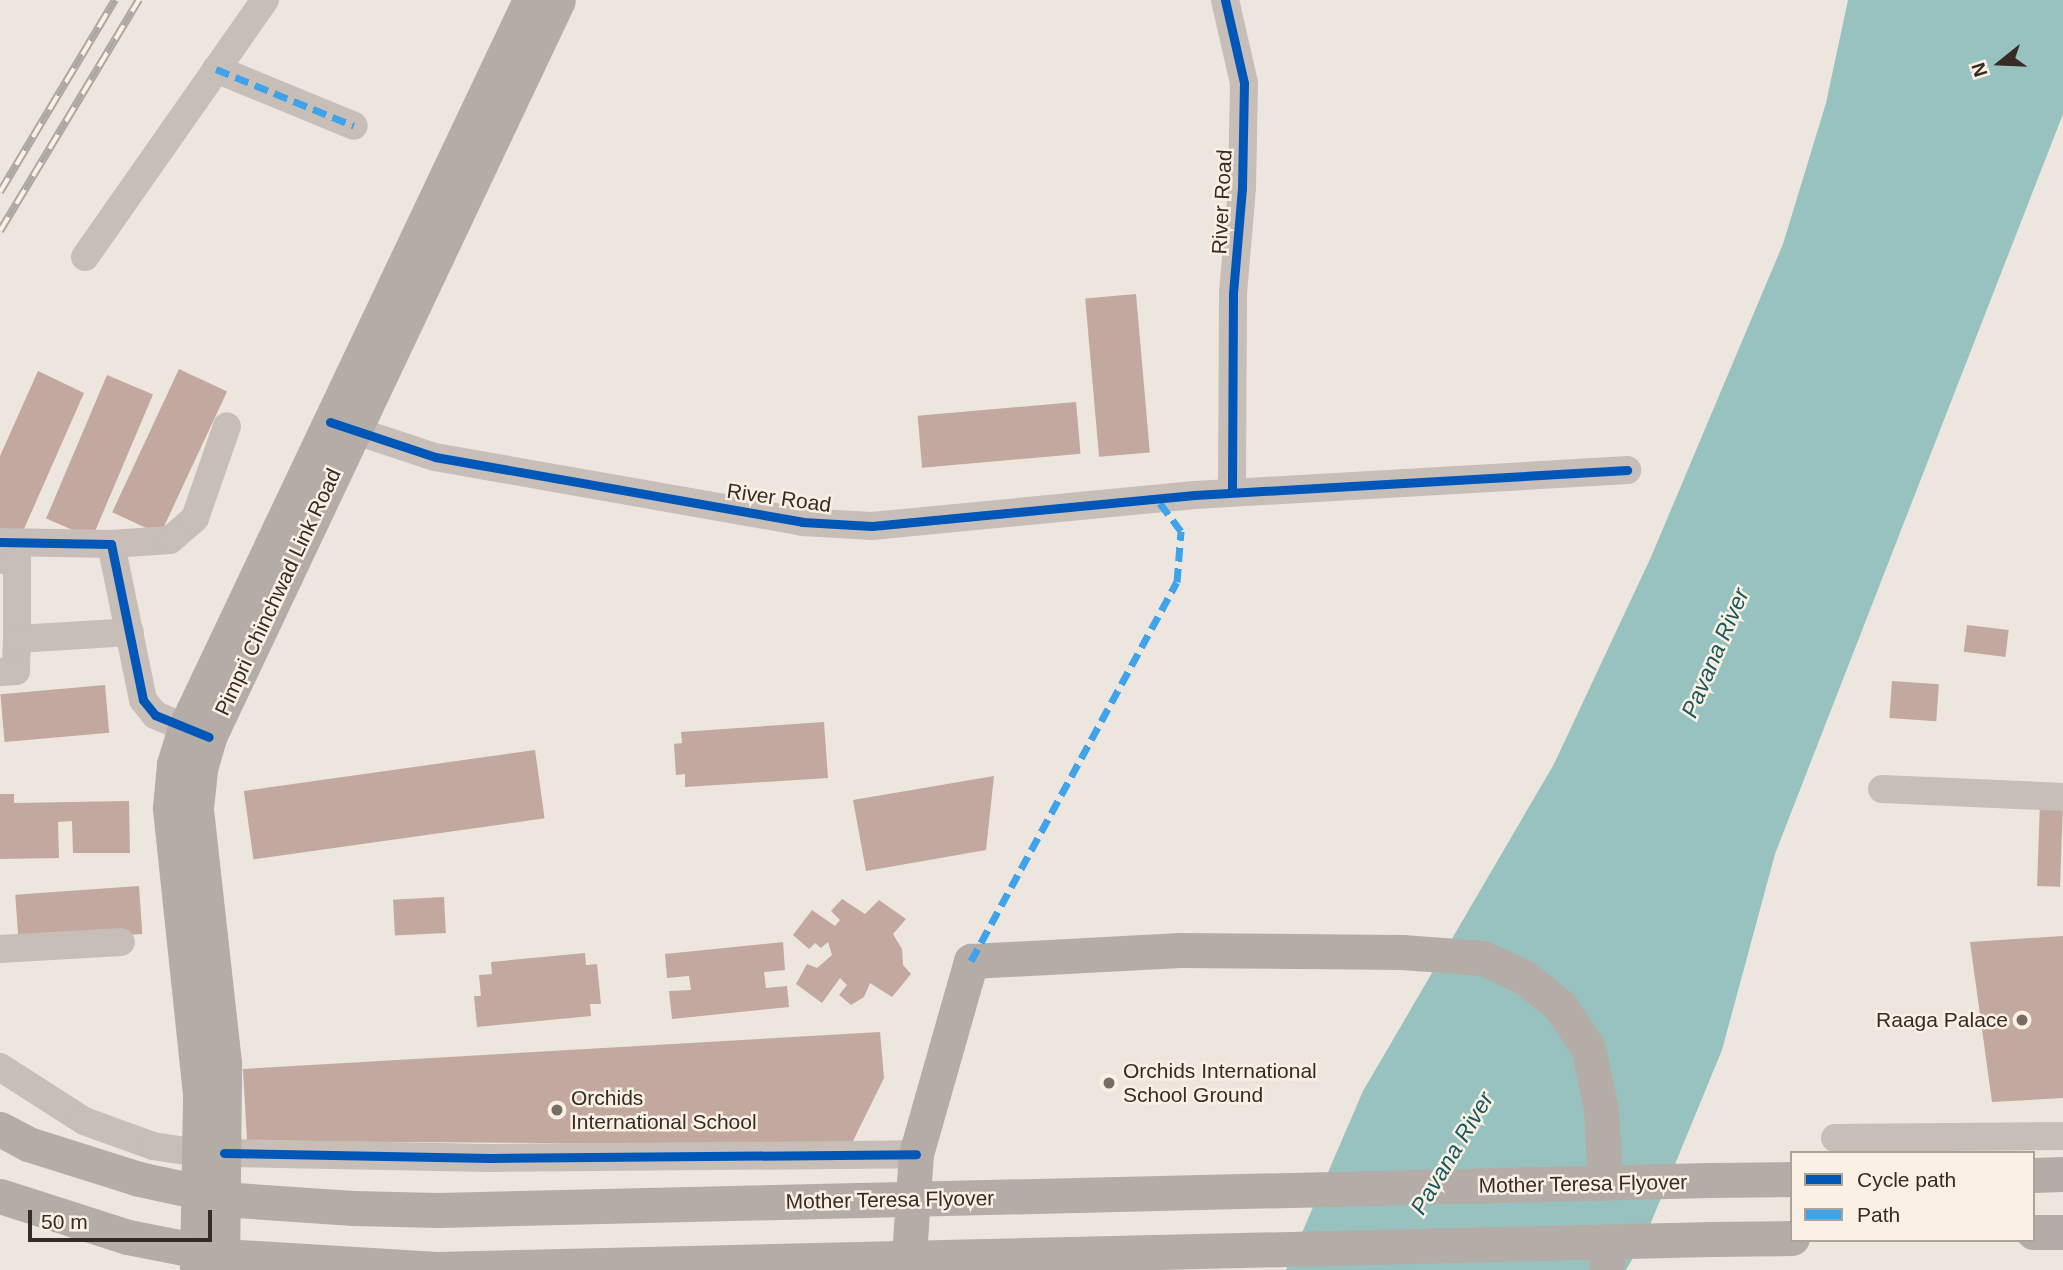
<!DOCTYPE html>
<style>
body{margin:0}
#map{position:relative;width:2063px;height:1270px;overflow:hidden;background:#ede6de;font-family:Arial,sans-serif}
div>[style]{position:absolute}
.water>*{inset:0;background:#98c2c0}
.building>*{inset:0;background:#c2a89e;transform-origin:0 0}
.minor>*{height:28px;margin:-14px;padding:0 14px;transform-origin:14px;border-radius:14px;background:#c6beb7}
.major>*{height:35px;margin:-17.5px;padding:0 17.5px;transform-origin:17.5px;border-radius:17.5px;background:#b4aca7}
.rail>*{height:8px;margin-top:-4px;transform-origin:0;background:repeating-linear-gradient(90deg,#fbf0e4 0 16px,#ada7a2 0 32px);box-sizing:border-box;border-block:2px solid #ada7a2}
.major-bridge>*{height:35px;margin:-17.5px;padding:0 17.5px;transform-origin:17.5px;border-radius:17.5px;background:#b4aca7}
.quiet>*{height:7px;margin-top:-3.5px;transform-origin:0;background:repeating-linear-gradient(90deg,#3fa3eb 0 14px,transparent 0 21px)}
.cycleway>*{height:9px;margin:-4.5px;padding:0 4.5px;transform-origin:4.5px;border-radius:4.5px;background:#0057b8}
.dots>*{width:19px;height:19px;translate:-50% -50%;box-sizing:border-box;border:4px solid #fbf0e4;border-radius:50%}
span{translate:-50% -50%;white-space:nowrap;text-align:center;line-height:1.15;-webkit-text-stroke:5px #fbf0e4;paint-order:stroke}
.street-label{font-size:21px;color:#372b26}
.poi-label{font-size:21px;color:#372b26}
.right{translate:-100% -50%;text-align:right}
.left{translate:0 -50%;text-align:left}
.water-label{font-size:23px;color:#17595c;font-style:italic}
.legend{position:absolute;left:1790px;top:1151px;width:245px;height:91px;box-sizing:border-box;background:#fbf0e4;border:2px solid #ada198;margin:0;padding:9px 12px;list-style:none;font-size:21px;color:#372b26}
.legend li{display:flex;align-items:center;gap:14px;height:35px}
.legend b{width:35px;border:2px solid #ada198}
.north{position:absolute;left:1965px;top:28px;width:70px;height:70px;-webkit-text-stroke:5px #fbf0e4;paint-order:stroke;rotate:252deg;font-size:19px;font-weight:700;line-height:28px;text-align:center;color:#372b26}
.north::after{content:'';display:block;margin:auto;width:24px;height:32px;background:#372b26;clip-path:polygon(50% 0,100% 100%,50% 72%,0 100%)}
.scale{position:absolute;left:28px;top:1210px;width:184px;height:32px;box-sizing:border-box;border:4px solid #372b26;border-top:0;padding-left:9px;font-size:21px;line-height:24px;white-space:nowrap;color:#372b26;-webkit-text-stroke:5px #fbf0e4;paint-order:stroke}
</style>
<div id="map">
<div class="water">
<div style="clip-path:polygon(1848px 0,2063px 0,2063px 114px,1775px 854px,1722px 1050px,1645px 1237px,1626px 1270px,1286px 1270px,1363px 1091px,1554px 764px,1651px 557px,1783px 244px,1826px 103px)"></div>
</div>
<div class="building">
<div style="left:1136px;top:294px;width:159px;height:51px;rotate:85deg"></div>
<div style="left:179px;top:369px;width:53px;height:158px;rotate:25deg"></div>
<div style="clip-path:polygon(38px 371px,84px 393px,20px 538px,0 529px,0 456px)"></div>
<div style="left:107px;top:375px;width:50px;height:156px;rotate:23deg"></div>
<div style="left:1076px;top:402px;width:52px;height:159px;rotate:85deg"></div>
<div style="left:1967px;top:625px;width:42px;height:27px;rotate:7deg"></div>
<div style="left:1892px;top:681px;width:47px;height:37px;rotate:4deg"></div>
<div style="left:105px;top:685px;width:48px;height:105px;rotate:85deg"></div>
<div style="clip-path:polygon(824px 722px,828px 778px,685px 787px,685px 774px,676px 775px,674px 744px,682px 743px,681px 732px)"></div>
<div style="left:535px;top:750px;width:69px;height:294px;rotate:82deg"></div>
<div style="clip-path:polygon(994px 776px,986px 850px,866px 871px,853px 800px)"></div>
<div style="clip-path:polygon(0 794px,14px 794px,14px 803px,129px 801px,130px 853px,73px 853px,72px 821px,58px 822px,59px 858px,0 859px)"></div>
<div style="left:2040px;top:802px;width:23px;height:84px;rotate:2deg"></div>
<div style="left:139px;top:886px;width:48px;height:124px;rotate:86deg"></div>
<div style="left:444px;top:897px;width:36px;height:51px;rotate:87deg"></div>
<div style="clip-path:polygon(842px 899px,865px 914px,879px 900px,906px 919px,893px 934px,902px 949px,903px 965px,911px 974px,892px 997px,870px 983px,864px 997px,851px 1005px,839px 995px,847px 985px,840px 978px,822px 1003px,796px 984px,807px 964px,817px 968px,832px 955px,828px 942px,821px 948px,815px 943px,809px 949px,793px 935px,812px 910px,835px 926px,840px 920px,831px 911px)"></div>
<div style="clip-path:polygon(2063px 936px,2063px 1098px,1992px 1102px,1970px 942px)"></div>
<div style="clip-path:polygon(783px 942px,785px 970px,764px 972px,766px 988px,787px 986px,789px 1007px,672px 1019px,669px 991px,691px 990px,689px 976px,667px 978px,665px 954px)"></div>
<div style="clip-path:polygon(585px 953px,586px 965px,597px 964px,601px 1004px,590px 1004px,591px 1016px,477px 1027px,474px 996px,481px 996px,479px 975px,492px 974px,491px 962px)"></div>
<div style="clip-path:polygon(880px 1032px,884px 1078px,851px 1145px,247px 1141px,243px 1069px)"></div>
</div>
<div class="minor">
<div style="left:1225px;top:0;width:85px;rotate:77.1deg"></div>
<div style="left:1244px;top:83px;width:105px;rotate:91.1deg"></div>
<div style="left:1242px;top:188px;width:106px;rotate:94.9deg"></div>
<div style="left:1233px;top:294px;width:198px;rotate:90.3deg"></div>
<div style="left:216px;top:69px;width:149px;rotate:22.4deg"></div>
<div style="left:85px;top:257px;width:314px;rotate:-55deg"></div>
<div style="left:335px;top:424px;width:105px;rotate:18.3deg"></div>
<div style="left:435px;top:457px;width:373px;rotate:10deg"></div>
<div style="left:802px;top:522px;width:70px;rotate:3.3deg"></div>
<div style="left:872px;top:526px;width:324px;rotate:-5.5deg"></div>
<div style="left:1195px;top:495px;width:433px;rotate:-3.3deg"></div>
<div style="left:0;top:542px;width:111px;rotate:1deg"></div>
<div style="left:111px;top:544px;width:159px;rotate:78.4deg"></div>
<div style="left:143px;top:700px;width:19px;rotate:51deg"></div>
<div style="left:155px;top:715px;width:52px;rotate:22.6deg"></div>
<div style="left:111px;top:544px;width:59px;rotate:-3.9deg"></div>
<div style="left:170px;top:540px;width:33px;rotate:-41deg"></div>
<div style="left:195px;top:518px;width:97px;rotate:-70.8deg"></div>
<div style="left:0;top:560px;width:17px"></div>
<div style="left:17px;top:560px;width:79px;rotate:90deg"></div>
<div style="left:17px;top:639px;width:32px;rotate:92deg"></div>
<div style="left:16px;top:671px;width:16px;rotate:176deg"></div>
<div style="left:17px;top:639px;width:113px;rotate:-3.5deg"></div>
<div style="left:1882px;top:789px;width:181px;rotate:2.5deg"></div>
<div style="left:0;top:949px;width:121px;rotate:-3.3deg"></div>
<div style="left:0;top:1067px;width:100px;rotate:32.7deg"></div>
<div style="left:84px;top:1121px;width:73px;rotate:19.9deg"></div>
<div style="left:153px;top:1146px;width:47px;rotate:8.7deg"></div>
<div style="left:1835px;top:1138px;width:228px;rotate:-0.5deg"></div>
<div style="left:224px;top:1153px;width:266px;rotate:1.1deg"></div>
<div style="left:490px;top:1158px;width:426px;rotate:-0.5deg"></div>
</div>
<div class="major">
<div style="left:2033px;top:1175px;width:30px;rotate:-2deg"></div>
<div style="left:1710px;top:1180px;width:82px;rotate:-0.7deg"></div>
<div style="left:2033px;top:1232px;width:30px"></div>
<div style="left:1711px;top:1239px;width:81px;rotate:-0.7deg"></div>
<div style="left:197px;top:1270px;width:176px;rotate:-89deg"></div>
<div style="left:200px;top:1094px;width:288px;rotate:-96deg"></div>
<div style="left:170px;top:808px;width:44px;rotate:-84.8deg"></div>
<div style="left:174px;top:764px;width:38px;rotate:-73deg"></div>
<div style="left:185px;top:728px;width:806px;rotate:-64.64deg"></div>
<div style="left:222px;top:1270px;width:207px;rotate:-89.4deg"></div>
<div style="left:224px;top:1063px;width:257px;rotate:-96.3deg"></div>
<div style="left:196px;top:808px;width:39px;rotate:-84deg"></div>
<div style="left:200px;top:769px;width:33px;rotate:-74deg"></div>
<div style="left:209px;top:737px;width:815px;rotate:-64.66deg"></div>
<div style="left:908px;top:1270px;width:116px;rotate:-86.1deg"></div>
<div style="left:916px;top:1154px;width:201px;rotate:-74.1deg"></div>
<div style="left:971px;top:961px;width:209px;rotate:-3deg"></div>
<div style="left:1180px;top:950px;width:222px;rotate:0.5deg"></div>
<div style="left:1402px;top:952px;width:81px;rotate:4.2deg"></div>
<div style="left:1483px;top:958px;width:45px;rotate:24.9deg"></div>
<div style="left:1524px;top:977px;width:48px;rotate:39deg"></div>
<div style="left:1561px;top:1007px;width:49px;rotate:56.6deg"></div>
<div style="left:1588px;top:1048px;width:62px;rotate:78deg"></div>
<div style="left:1601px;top:1109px;width:74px;rotate:86.9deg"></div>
<div style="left:1606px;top:1270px;width:28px;rotate:-84deg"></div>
</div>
<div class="rail">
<div style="left:0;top:192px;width:224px;rotate:-59.1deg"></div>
<div style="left:0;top:231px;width:270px;rotate:-59deg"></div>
</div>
<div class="major-bridge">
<div style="left:0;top:1129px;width:32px;rotate:28deg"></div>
<div style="left:28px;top:1144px;width:116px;rotate:17.5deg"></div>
<div style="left:139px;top:1179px;width:99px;rotate:12.2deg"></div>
<div style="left:236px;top:1200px;width:117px;rotate:3.9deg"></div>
<div style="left:353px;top:1208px;width:85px;rotate:1.3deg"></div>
<div style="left:438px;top:1210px;width:1272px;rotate:-1.35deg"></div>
<div style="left:0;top:1196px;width:134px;rotate:17.8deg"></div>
<div style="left:128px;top:1237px;width:98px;rotate:11.2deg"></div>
<div style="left:224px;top:1256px;width:213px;rotate:3.5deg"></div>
<div style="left:437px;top:1269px;width:1274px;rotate:-1.35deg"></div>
</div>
<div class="quiet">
<div style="left:216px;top:69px;width:149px;rotate:22.4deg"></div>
<div style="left:971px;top:961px;width:431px;rotate:-61.5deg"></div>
<div style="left:1177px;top:582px;width:51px;rotate:-85.5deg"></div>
<div style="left:1181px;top:531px;width:41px;rotate:-127.1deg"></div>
</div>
<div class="cycleway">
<div style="left:1225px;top:0;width:85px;rotate:77.1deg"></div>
<div style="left:1244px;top:83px;width:105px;rotate:91.1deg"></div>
<div style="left:1242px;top:188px;width:106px;rotate:94.9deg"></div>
<div style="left:1233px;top:294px;width:198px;rotate:90.3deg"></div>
<div style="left:330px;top:422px;width:111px;rotate:18.4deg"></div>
<div style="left:435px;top:457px;width:373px;rotate:10deg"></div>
<div style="left:802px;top:522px;width:70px;rotate:3.3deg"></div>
<div style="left:872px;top:526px;width:324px;rotate:-5.5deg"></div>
<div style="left:1195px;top:495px;width:433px;rotate:-3.3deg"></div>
<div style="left:0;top:542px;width:111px;rotate:1deg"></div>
<div style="left:111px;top:544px;width:159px;rotate:78.4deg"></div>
<div style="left:143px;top:700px;width:19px;rotate:51deg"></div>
<div style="left:155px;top:715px;width:58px;rotate:22.2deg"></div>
<div style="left:224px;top:1153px;width:266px;rotate:1.1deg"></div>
<div style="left:490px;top:1158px;width:426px;rotate:-0.5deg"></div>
</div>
<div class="dots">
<div style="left:2022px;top:1020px;background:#776c66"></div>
<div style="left:1109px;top:1083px;background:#776c66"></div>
<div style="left:557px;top:1110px;background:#776c66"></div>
</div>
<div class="street-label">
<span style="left:1222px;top:202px;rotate:-87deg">River Road</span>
<span style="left:779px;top:498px;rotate:8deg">River Road</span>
<span style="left:278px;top:592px;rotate:-65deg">Pimpri Chinchwad Link Road</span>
<span style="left:1583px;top:1184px;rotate:-1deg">Mother Teresa Flyover</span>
<span style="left:890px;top:1200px;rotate:-1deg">Mother Teresa Flyover</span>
</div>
<div class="poi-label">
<span class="right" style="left:2008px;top:1020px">Raaga Palace</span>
<span class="left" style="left:1123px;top:1083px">Orchids International<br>School Ground</span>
<span class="left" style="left:571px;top:1110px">Orchids<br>International School</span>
</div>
<div class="water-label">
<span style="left:1715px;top:653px;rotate:-67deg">Pavana River</span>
<span style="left:1452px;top:1153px;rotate:-59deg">Pavana River</span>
</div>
<ul class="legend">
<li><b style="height:9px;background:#0057b8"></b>Cycle path</li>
<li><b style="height:9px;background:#3fa3eb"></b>Path</li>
</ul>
<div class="north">N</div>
<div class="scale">50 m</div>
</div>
